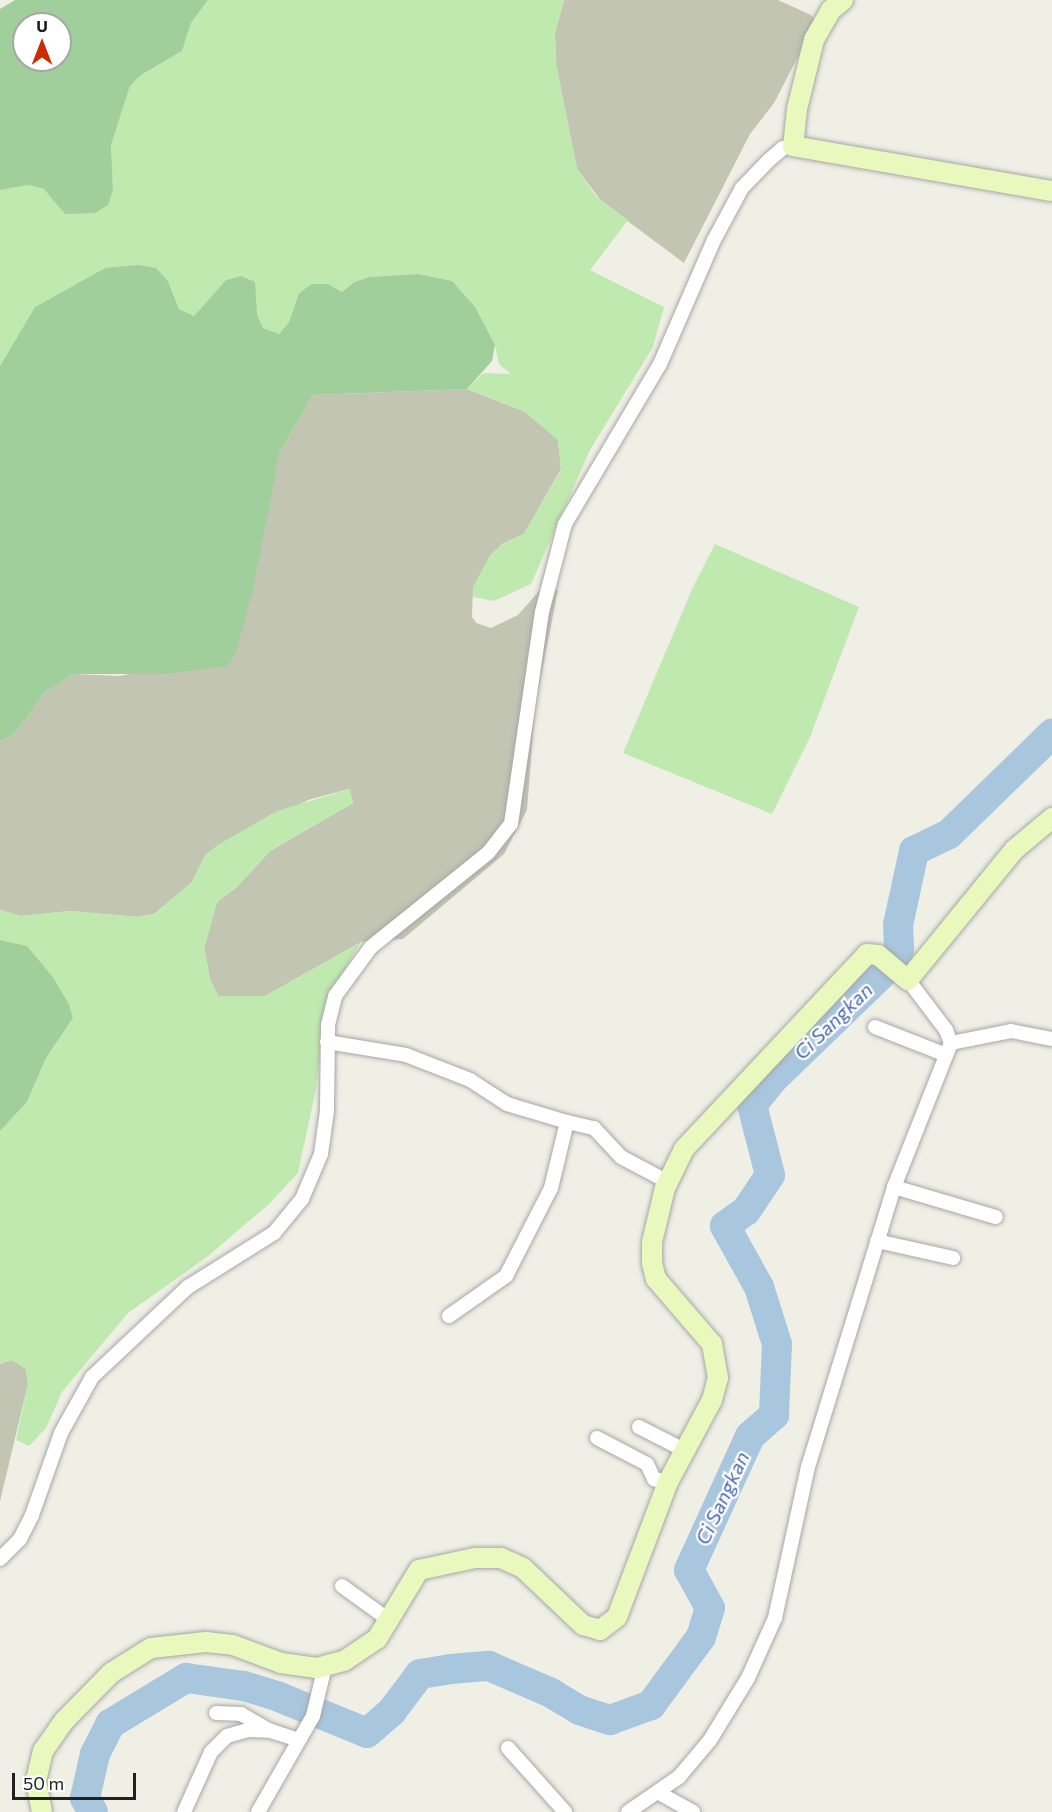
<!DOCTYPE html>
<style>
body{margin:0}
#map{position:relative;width:1052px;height:1812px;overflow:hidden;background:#f0efe6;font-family:Commissioner,sans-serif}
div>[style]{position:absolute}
.construction>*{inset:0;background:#c1c5b2}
.grass>*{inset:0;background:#bfe9ae}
.forest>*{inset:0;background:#a1cf9c}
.river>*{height:30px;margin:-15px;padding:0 15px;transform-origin:15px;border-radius:15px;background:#a8c6dd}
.roads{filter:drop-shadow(0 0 2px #a7a7a7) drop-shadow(0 0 2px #a7a7a7)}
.street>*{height:14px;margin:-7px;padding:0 7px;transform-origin:7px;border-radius:7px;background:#fff}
.secondary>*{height:20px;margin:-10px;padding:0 10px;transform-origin:10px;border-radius:10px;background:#e9f8bc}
span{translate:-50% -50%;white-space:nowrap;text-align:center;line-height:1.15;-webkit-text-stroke:4.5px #fff;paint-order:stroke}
.water-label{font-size:20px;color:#4d6aae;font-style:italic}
.north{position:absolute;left:12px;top:12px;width:60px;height:60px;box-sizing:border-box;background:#fff;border:2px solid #a6a6a6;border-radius:50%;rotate:0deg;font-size:16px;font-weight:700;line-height:24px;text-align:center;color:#202020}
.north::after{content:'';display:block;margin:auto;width:21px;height:27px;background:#cc2c04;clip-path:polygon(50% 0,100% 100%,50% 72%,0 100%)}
.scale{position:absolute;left:12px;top:1773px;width:124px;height:27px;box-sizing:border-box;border:3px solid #202020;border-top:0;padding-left:8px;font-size:18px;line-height:21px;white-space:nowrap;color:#202020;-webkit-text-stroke:4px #fff;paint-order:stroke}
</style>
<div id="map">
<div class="construction">
<div style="clip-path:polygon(564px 0,778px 0,811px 15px,816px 22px,774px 103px,750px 134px,684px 263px,602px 202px,577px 169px,556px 64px,555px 33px)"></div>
<div style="clip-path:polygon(467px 389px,523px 411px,548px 428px,558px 440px,561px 469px,524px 534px,502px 544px,473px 587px,472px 617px,476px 623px,491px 628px,518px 615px,540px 590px,558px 590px,535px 706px,527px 810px,504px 854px,403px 939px,361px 942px,265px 996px,218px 996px,210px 979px,204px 948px,217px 902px,237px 887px,270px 851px,353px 803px,349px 789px,308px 800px,206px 854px,192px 882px,154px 914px,138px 917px,70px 911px,21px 916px,0 910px,0 742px,17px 731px,44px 693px,74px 674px,120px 676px,236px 652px,280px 452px,313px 395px)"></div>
<div style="clip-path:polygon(12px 1360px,26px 1369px,28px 1384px,0 1501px,0 1364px)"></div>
</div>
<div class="grass">
<div style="clip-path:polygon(208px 0,564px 0,555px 33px,556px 64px,577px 169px,596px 196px,628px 220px,590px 270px,664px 307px,653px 347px,590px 450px,531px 584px,494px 601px,473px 597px,473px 587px,490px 555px,502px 544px,524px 534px,561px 470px,558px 440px,523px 411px,467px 389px,483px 373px,511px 374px,499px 364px,495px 345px,417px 274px,369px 277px,354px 282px,342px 292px,328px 284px,299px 293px,289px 322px,279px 334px,263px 328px,241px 276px,226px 280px,194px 316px,179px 309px,168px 281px,105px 268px,35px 307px,0 366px,0 190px,29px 185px,44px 189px,113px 190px,111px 145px,130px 86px,141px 75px,182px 51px,191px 23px)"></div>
<div style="clip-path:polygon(715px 544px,859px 607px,810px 737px,772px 814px,623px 753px,693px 587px)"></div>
<div style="clip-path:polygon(350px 789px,353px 803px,270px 851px,237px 887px,217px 902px,204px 948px,210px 979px,218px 996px,265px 996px,361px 942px,326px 1000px,316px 1089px,298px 1173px,269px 1204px,207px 1257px,128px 1313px,62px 1392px,46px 1428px,29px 1446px,16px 1440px,28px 1384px,26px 1369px,12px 1360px,0 1364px,0 1131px,27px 1102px,46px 1058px,73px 1018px,69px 1004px,53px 977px,27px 946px,0 940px,0 910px,21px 916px,70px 911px,138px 917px,154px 914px,192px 882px,206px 854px,219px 844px,277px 811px)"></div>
</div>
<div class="forest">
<div style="clip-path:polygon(evenodd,15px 0,208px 0,191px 23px,182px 51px,141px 75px,130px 86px,111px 145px,113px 190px,108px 205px,95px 213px,65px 214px,44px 189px,29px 185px,0 190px,0 9px,15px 0,24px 24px,60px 24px,60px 60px,24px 60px,24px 24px)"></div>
<div style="clip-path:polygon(138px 265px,156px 268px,168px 281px,179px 309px,194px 316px,226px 280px,241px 276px,255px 282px,257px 314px,263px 328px,279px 334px,289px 322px,299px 293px,312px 284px,328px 284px,342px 292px,354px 282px,369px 277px,417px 274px,452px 281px,475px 307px,495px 345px,492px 361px,467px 389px,313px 395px,280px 452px,252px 594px,236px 652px,228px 666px,165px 674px,74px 674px,44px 693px,17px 731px,0 742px,0 366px,35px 307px,105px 268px)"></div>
<div style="clip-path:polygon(0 940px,27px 946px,53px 977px,69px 1004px,73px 1018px,46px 1058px,27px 1102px,0 1131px)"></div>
</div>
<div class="river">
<div style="left:93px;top:1812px;width:16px;rotate:-120deg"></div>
<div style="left:85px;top:1798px;width:45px;rotate:-77.2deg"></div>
<div style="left:95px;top:1754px;width:34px;rotate:-63deg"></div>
<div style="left:110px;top:1724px;width:89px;rotate:-31.2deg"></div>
<div style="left:186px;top:1678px;width:59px;rotate:7.9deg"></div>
<div style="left:244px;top:1686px;width:37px;rotate:17deg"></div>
<div style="left:279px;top:1697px;width:95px;rotate:22.2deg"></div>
<div style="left:367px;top:1733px;width:33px;rotate:-41deg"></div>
<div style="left:392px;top:1711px;width:46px;rotate:-52.9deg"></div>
<div style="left:420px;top:1674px;width:31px;rotate:-9deg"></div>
<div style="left:451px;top:1669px;width:38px;rotate:-5deg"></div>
<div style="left:489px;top:1666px;width:68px;rotate:23.5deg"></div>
<div style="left:551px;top:1693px;width:33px;rotate:31deg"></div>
<div style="left:579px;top:1710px;width:33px;rotate:18deg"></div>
<div style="left:610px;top:1720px;width:44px;rotate:-20.1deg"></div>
<div style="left:651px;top:1705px;width:84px;rotate:-53.7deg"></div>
<div style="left:701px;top:1637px;width:30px;rotate:-73deg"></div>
<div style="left:710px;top:1608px;width:43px;rotate:-118.9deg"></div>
<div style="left:689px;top:1570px;width:147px;rotate:-65.5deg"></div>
<div style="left:750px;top:1436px;width:32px;rotate:-41deg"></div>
<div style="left:774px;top:1415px;width:71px;rotate:-87.6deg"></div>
<div style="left:777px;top:1344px;width:60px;rotate:-107.5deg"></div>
<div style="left:759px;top:1287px;width:70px;rotate:-119.1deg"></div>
<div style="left:725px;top:1226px;width:26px;rotate:-36deg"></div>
<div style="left:746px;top:1211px;width:43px;rotate:-56.3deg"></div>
<div style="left:770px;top:1175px;width:72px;rotate:-104.4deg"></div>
<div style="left:752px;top:1105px;width:32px;rotate:-51deg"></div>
<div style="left:772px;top:1080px;width:158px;rotate:-44deg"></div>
<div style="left:886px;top:970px;width:25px;rotate:-58deg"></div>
<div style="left:899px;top:949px;width:24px;rotate:-92deg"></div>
<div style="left:898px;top:925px;width:76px;rotate:-77.8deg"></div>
<div style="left:914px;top:851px;width:39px;rotate:-26deg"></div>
<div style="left:949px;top:834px;width:144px;rotate:-44.2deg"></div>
</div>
<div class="roads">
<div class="street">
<div style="left:875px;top:1027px;width:76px;rotate:21.5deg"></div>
<div style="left:327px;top:1042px;width:80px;rotate:9.3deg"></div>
<div style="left:406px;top:1055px;width:69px;rotate:21.3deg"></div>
<div style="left:470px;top:1080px;width:44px;rotate:33deg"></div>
<div style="left:507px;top:1104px;width:63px;rotate:16.7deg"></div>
<div style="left:951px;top:1043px;width:61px;rotate:-11.3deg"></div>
<div style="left:1011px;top:1031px;width:42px;rotate:11deg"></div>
<div style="left:894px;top:1187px;width:106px;rotate:16.4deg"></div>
<div style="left:877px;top:1241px;width:78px;rotate:12.6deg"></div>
<div style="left:449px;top:1316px;width:70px;rotate:-35.1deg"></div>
<div style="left:506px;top:1276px;width:99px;rotate:-62.9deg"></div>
<div style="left:551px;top:1188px;width:68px;rotate:-76.4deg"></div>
<div style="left:567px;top:1122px;width:28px;rotate:13deg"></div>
<div style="left:594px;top:1128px;width:40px;rotate:47deg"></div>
<div style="left:621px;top:1157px;width:53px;rotate:28deg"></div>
<div style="left:639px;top:1427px;width:51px;rotate:27.1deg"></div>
<div style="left:597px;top:1438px;width:56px;rotate:27.5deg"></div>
<div style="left:647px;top:1464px;width:17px;rotate:65deg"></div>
<div style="left:654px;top:1479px;width:14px;rotate:12deg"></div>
<div style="left:0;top:1559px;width:28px;rotate:-45deg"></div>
<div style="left:20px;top:1539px;width:27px;rotate:-63deg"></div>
<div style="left:32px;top:1515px;width:87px;rotate:-70.5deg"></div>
<div style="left:61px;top:1433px;width:64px;rotate:-61deg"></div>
<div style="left:92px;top:1377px;width:132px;rotate:-43.2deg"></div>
<div style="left:188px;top:1287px;width:102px;rotate:-32.1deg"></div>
<div style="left:274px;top:1233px;width:44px;rotate:-50.5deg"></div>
<div style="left:302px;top:1199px;width:49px;rotate:-67.1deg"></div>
<div style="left:321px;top:1154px;width:43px;rotate:-82.1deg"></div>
<div style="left:327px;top:1111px;width:86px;rotate:-89.3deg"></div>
<div style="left:328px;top:1025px;width:30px;rotate:-76deg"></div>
<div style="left:335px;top:996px;width:61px;rotate:-53.7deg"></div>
<div style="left:371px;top:947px;width:150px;rotate:-38.8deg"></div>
<div style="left:488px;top:853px;width:37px;rotate:-52deg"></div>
<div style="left:511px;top:824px;width:214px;rotate:-81.7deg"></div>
<div style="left:542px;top:612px;width:91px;rotate:-75.4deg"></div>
<div style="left:565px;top:524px;width:186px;rotate:-59.3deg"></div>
<div style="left:660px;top:364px;width:135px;rotate:-66.5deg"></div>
<div style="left:714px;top:240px;width:59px;rotate:-61.7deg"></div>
<div style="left:742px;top:188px;width:37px;rotate:-46deg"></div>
<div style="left:768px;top:161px;width:20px;rotate:-41deg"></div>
<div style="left:783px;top:148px;width:10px;rotate:-11deg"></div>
<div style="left:342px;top:1586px;width:58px;rotate:35.9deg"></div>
<div style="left:216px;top:1713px;width:25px;rotate:2deg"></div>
<div style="left:241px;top:1714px;width:34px;rotate:30deg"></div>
<div style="left:508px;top:1748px;width:86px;rotate:48.3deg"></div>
<div style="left:659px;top:1793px;width:39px;rotate:29deg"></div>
<div style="left:184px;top:1812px;width:66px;rotate:-65.8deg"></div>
<div style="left:211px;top:1752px;width:23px;rotate:-45deg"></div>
<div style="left:227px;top:1736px;width:22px;rotate:-16deg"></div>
<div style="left:248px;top:1730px;width:23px;rotate:2deg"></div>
<div style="left:271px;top:1731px;width:28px;rotate:18deg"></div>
<div style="left:258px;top:1812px;width:111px;rotate:-60.2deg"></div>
<div style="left:313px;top:1716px;width:51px;rotate:-76.5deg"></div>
<div style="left:628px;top:1812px;width:62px;rotate:-34.5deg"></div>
<div style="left:679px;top:1777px;width:48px;rotate:-50deg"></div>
<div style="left:710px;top:1740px;width:73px;rotate:-58.5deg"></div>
<div style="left:748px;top:1678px;width:66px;rotate:-65.8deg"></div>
<div style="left:775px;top:1618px;width:155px;rotate:-77.7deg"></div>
<div style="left:808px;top:1467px;width:293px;rotate:-72.9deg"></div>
<div style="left:894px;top:1187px;width:155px;rotate:-68.4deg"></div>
<div style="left:951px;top:1043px;width:14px;rotate:-111deg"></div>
<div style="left:946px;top:1030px;width:63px;rotate:-127.2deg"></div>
</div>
<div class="secondary">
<div style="left:843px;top:0;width:16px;rotate:140deg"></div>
<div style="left:831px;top:10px;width:34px;rotate:120deg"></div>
<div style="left:814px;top:40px;width:71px;rotate:103.8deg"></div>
<div style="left:797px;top:109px;width:37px;rotate:96deg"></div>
<div style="left:793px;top:146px;width:263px;rotate:9.9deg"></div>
<div style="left:42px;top:1812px;width:32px;rotate:-101deg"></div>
<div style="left:36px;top:1781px;width:31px;rotate:-77deg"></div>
<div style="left:43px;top:1751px;width:37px;rotate:-55deg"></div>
<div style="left:64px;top:1721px;width:67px;rotate:-45.6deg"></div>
<div style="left:111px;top:1673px;width:47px;rotate:-32deg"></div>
<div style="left:151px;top:1648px;width:55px;rotate:-6.2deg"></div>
<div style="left:206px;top:1642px;width:27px;rotate:6deg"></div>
<div style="left:233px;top:1645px;width:51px;rotate:20.6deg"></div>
<div style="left:281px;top:1663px;width:36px;rotate:8deg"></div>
<div style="left:317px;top:1668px;width:28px;rotate:-15deg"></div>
<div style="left:344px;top:1661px;width:40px;rotate:-34deg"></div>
<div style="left:377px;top:1639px;width:81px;rotate:-58.7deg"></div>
<div style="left:419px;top:1570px;width:57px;rotate:-12.1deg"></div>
<div style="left:475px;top:1558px;width:26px"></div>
<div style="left:501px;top:1558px;width:24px;rotate:24deg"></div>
<div style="left:523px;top:1568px;width:83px;rotate:43.5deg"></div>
<div style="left:583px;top:1625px;width:18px;rotate:16deg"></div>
<div style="left:600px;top:1630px;width:21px;rotate:-37deg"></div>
<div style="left:617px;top:1617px;width:144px;rotate:-69.3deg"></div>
<div style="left:668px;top:1482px;width:93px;rotate:-61.8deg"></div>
<div style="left:712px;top:1400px;width:23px;rotate:-75deg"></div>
<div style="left:718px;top:1378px;width:35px;rotate:-100deg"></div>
<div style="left:712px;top:1344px;width:86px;rotate:-130.7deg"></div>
<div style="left:656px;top:1279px;width:16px;rotate:-104deg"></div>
<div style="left:652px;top:1263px;width:21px;rotate:-90deg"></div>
<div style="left:652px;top:1242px;width:56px;rotate:-76.5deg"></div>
<div style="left:665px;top:1188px;width:43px;rotate:-64deg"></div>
<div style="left:684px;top:1149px;width:267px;rotate:-46.8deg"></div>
<div style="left:867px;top:954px;width:11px;rotate:5deg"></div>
<div style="left:878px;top:955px;width:39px;rotate:40deg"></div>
<div style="left:908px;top:980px;width:168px;rotate:-50.8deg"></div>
<div style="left:1014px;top:850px;width:50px;rotate:-40.1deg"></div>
</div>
</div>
<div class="water-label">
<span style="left:833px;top:1021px;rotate:-44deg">Ci Sangkan</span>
<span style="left:722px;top:1498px;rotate:-65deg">Ci Sangkan</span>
</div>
<div class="north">U</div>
<div class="scale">50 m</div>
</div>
